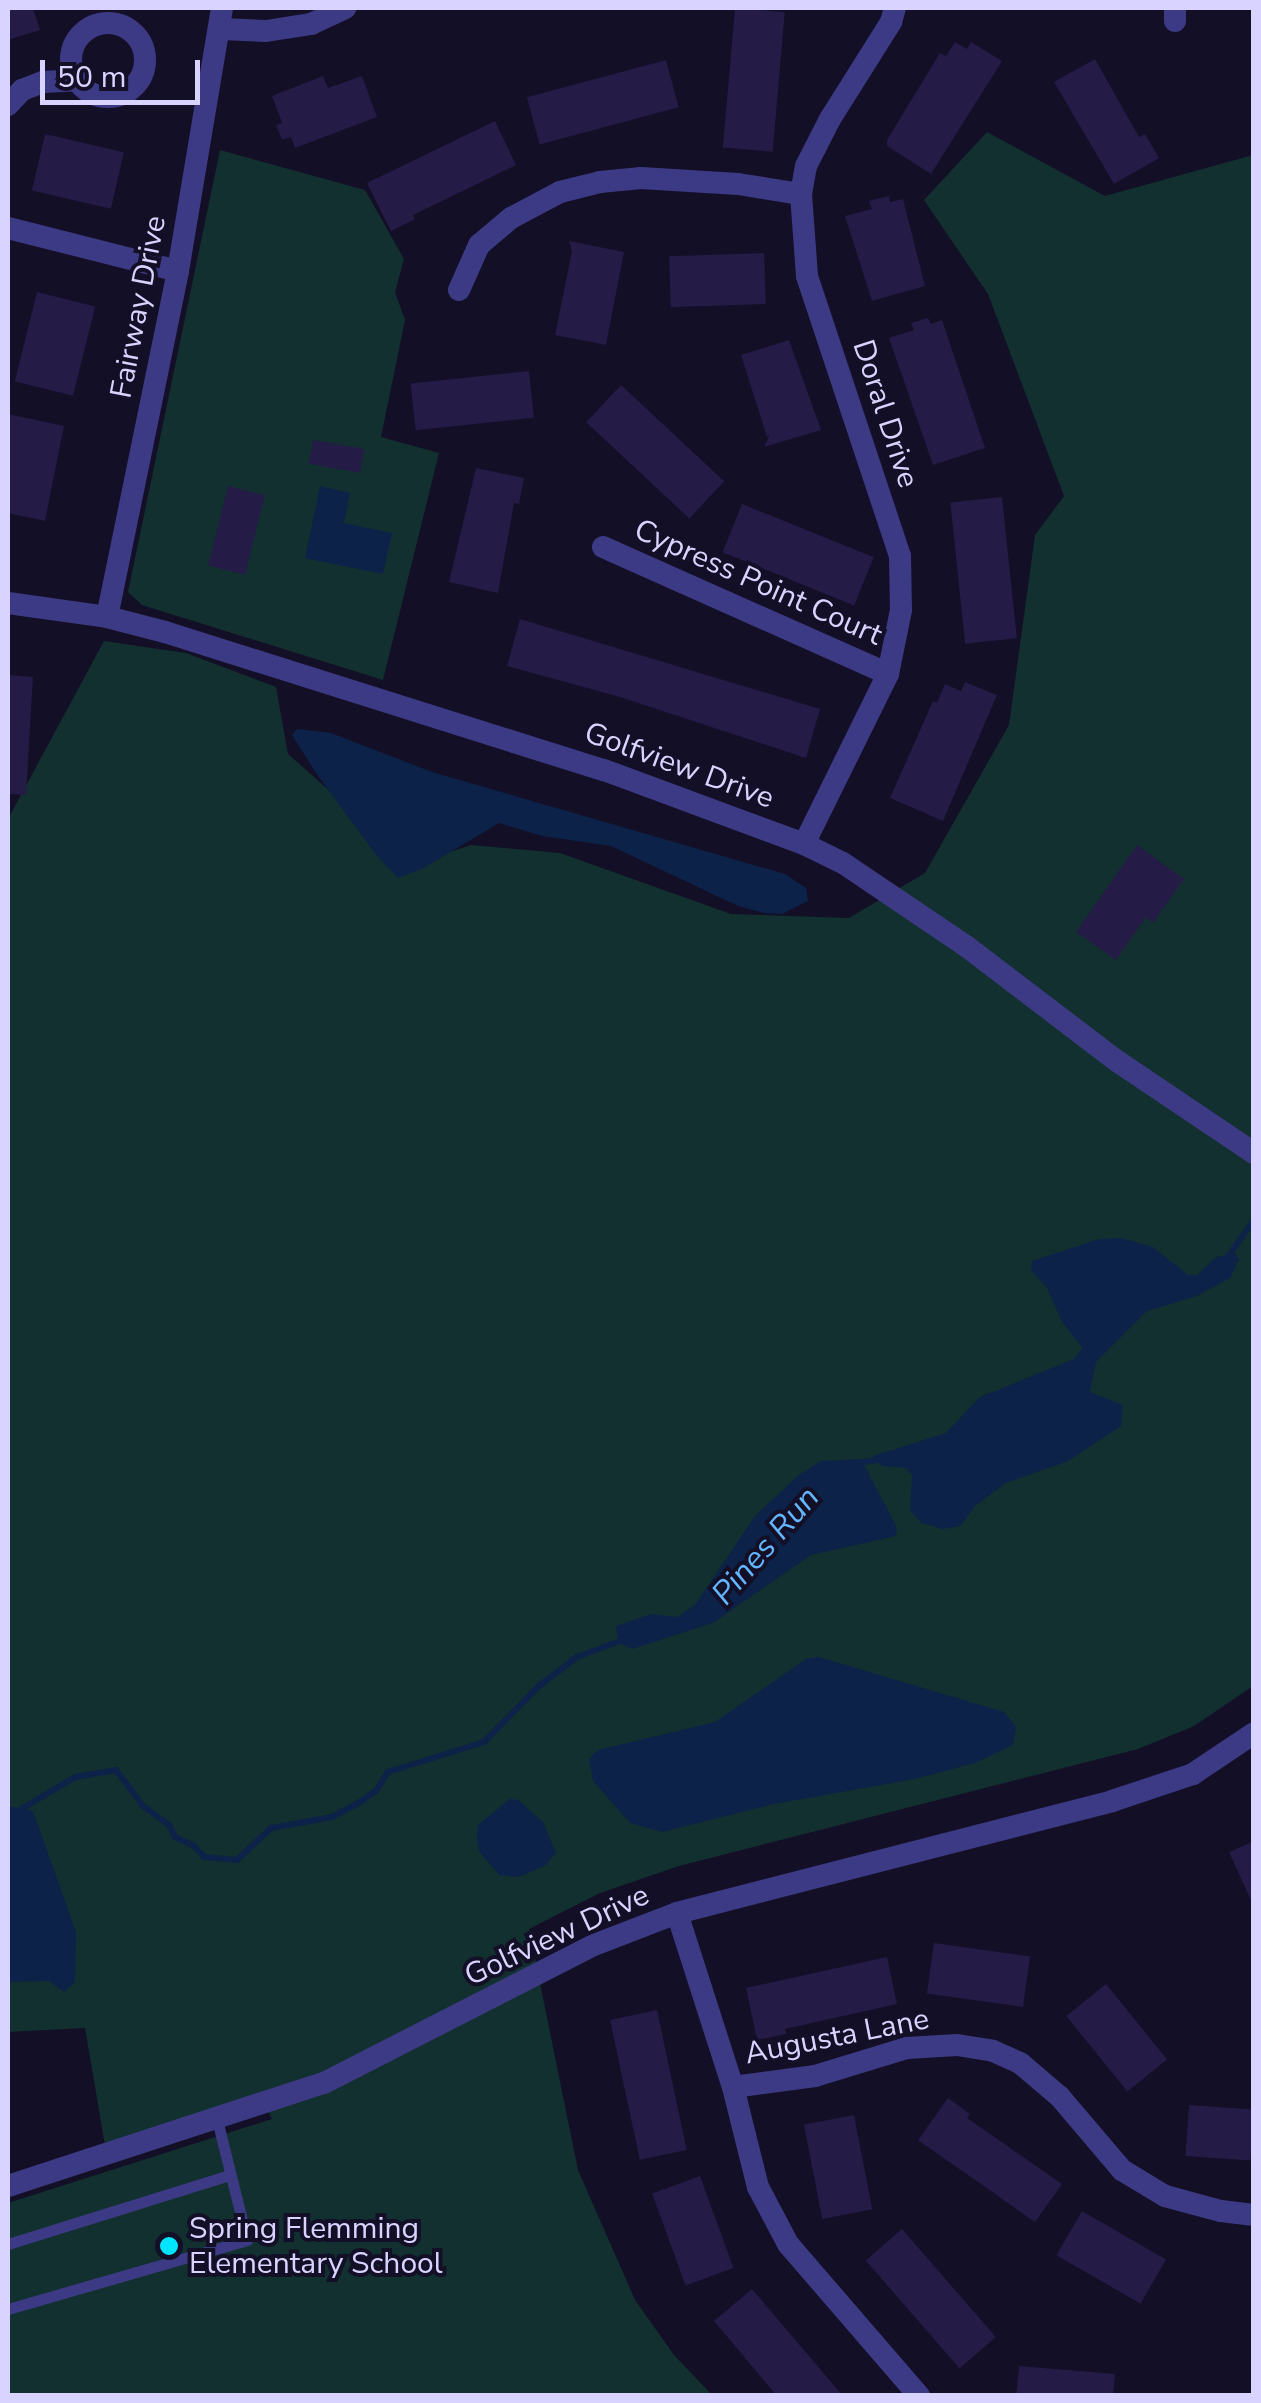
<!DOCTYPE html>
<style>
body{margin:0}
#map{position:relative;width:1261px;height:2403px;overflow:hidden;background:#130f26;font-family:"Nunito Sans",sans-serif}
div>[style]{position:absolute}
.green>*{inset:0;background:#12302f}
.water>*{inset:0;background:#0c2248}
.stream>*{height:6px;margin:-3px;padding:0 3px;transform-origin:3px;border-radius:3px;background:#0c2248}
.building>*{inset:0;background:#241b47;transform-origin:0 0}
.lane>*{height:11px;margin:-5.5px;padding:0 5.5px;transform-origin:5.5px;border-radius:5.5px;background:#3d3a85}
.street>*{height:22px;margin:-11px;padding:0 11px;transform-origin:11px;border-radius:11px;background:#3d3a85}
.street>.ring{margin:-11px;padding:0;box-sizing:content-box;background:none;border:22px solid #3d3a85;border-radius:50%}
.dots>*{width:28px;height:28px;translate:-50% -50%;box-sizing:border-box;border:5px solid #130f26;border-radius:50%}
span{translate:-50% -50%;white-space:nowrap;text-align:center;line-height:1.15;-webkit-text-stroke:8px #130f26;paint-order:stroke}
.street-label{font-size:30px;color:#d9d4ff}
.poi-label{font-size:30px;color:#d9d4ff}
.left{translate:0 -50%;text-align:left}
.water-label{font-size:32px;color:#62b6ff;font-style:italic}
.frame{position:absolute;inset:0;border:10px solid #d9d4ff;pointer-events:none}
.scale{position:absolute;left:40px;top:60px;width:160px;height:45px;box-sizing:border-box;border:5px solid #d9d4ff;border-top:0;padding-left:12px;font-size:30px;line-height:35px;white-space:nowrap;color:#d9d4ff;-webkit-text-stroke:8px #130f26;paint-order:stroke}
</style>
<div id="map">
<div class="green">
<div style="clip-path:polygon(987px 132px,1105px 196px,1253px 155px,1253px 1686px,1194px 1726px,1138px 1749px,679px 1866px,600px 1893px,529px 1929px,578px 2170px,635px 2300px,674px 2355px,712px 2395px,8px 2395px,8px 2203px,272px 2119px,265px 2105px,107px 2157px,85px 2028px,8px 2032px,8px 819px,104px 641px,186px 653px,276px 687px,288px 754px,356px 814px,398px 869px,471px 845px,560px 853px,731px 914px,849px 918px,925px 873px,1009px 725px,1035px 535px,1064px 496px,988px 294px,924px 200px)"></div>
<div style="clip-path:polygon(220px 150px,365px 190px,404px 259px,395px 292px,405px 320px,381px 437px,439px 453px,383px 680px,142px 605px,128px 592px)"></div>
</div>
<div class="water">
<div style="clip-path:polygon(320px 486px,350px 493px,344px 523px,392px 533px,383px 574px,305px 558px)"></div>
<div style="clip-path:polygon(297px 729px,331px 733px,432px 772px,785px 874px,806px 888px,808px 901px,782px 914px,764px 913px,738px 906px,611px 846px,542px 836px,499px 823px,422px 869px,398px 878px,377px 856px,318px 776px,292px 735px)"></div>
<div style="clip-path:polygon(1121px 1238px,1153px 1247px,1188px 1275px,1197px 1275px,1216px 1257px,1235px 1253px,1239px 1259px,1230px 1278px,1197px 1296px,1147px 1311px,1096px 1362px,1090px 1392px,1123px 1405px,1121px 1426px,1068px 1461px,1006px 1483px,975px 1506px,960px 1526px,943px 1529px,921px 1523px,910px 1510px,912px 1475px,906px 1468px,882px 1466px,873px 1456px,946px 1433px,980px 1397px,1074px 1359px,1083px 1348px,1062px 1322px,1047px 1288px,1031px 1270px,1032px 1261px,1099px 1239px)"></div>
<div style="clip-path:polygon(861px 1459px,897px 1528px,896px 1536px,811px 1555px,713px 1623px,632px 1649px,618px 1642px,616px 1626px,651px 1614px,677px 1617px,695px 1605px,755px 1516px,800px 1474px,821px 1461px)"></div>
<div style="clip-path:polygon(819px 1657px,1004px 1712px,1016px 1727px,1013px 1745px,975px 1763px,915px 1779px,774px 1804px,662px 1832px,630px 1823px,593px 1781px,589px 1759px,598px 1750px,715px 1722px,806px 1659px)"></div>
<div style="clip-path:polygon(510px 1799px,518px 1800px,543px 1822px,556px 1853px,546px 1865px,519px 1877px,499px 1875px,479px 1851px,477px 1839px,478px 1825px)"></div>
<div style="clip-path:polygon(8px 1806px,33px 1811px,76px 1932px,75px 1982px,64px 1992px,49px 1981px,8px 1982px)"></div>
</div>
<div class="stream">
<div style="left:1227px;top:1258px;width:47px;rotate:-54.6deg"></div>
<div style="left:856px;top:1463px;width:27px;rotate:-8deg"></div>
<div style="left:8px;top:1817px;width:78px;rotate:-30.8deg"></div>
<div style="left:75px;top:1777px;width:42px;rotate:-9.7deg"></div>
<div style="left:116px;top:1770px;width:45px;rotate:53.1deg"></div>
<div style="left:143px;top:1806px;width:32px;rotate:36deg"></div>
<div style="left:169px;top:1825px;width:13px;rotate:63deg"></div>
<div style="left:175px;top:1837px;width:20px;rotate:24deg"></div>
<div style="left:193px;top:1845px;width:16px;rotate:47deg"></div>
<div style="left:204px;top:1857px;width:33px;rotate:5deg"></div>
<div style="left:237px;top:1860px;width:47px;rotate:-43.3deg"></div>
<div style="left:271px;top:1828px;width:62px;rotate:-10.2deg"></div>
<div style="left:332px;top:1817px;width:32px;rotate:-28deg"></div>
<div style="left:360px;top:1802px;width:19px;rotate:-35deg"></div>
<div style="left:376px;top:1791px;width:22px;rotate:-58deg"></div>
<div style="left:388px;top:1772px;width:101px;rotate:-17.4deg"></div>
<div style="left:484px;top:1742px;width:78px;rotate:-45.5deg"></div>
<div style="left:539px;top:1686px;width:48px;rotate:-37.3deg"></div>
<div style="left:577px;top:1657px;width:51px;rotate:-20.6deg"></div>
</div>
<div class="building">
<div style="clip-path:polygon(8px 8px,33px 8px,40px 30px,8px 40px)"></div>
<div style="left:735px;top:8px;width:50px;height:140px;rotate:5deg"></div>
<div style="clip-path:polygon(955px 42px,967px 49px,971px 42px,1002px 61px,931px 174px,887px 146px,887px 140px,940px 53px,946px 56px)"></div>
<div style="clip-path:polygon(1095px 59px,1139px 137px,1145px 134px,1159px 158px,1114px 184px,1054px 82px)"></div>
<div style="left:666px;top:60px;width:49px;height:144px;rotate:75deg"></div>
<div style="clip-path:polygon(323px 76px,328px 88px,362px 76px,377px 117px,295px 148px,291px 137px,282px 140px,276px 125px,282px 123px,272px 96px)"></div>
<div style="clip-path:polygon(495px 121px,516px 165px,413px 215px,415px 219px,391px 231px,367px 183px)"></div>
<div style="left:45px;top:134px;width:81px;height:58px;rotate:13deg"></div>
<div style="clip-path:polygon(889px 196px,890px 202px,903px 199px,925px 286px,872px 301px,845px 216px,872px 209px,869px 201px)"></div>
<div style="clip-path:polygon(569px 241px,624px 252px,606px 345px,555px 335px,572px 251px)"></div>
<div style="left:764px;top:253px;width:51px;height:95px;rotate:88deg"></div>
<div style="left:37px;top:292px;width:60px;height:92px;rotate:14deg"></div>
<div style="clip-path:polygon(928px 318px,931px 324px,942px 320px,985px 448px,933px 465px,889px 338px,914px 330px,911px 323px)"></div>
<div style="clip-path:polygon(789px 340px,821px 430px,764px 447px,770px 434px,767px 437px,741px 355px)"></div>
<div style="left:529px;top:371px;width:47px;height:119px;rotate:84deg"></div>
<div style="left:621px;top:385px;width:141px;height:51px;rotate:43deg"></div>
<div style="clip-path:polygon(8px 414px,64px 426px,45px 521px,8px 513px)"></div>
<div style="left:313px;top:440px;width:52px;height:24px;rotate:10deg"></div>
<div style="clip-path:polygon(476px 468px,524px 478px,519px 504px,514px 503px,498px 593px,449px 582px)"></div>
<div style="left:228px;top:486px;width:38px;height:82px;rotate:14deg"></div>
<div style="left:1002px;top:497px;width:142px;height:52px;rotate:84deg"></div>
<div style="left:742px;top:504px;width:142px;height:52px;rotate:22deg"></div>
<div style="clip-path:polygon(520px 619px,820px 709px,806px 758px,620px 697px,507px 666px)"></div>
<div style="clip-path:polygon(8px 675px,33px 677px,26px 795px,8px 794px)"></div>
<div style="clip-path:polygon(965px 682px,997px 695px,943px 821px,890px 798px,933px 701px,937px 703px,945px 684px,961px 691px)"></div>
<div style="clip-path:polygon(1137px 845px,1184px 879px,1153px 923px,1146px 917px,1116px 960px,1076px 932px)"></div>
<div style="clip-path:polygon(1254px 1841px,1254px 1907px,1229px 1852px)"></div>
<div style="left:934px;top:1943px;width:97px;height:51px;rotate:8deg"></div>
<div style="clip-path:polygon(887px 1957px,897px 2004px,785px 2029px,786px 2034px,757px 2040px,746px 1988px)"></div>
<div style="left:1106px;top:1984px;width:97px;height:51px;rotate:51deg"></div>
<div style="left:657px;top:2010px;width:143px;height:48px;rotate:78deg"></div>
<div style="clip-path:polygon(948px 2098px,970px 2114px,967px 2118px,1062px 2184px,1035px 2222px,918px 2140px)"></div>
<div style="left:1189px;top:2105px;width:65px;height:51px;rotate:4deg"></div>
<div style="left:854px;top:2115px;width:96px;height:51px;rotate:79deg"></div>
<div style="left:700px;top:2176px;width:98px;height:51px;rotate:70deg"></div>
<div style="left:1082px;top:2211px;width:97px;height:51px;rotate:30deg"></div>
<div style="left:902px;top:2229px;width:143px;height:48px;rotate:49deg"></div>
<div style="clip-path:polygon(752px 2289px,843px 2396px,777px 2396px,714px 2321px)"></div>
<div style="clip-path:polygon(1019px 2366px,1115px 2374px,1113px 2396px,1016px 2396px)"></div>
</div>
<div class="lane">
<div style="left:8px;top:2244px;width:232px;rotate:-17.3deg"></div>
<div style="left:8px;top:2309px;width:249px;rotate:-16.1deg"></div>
<div style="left:247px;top:2240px;width:124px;rotate:-104deg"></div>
</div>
<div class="street">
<div style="left:1175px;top:8px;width:13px;rotate:90deg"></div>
<div class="ring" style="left:71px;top:23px;width:52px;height:52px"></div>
<div style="left:221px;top:29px;width:45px;rotate:2.5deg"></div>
<div style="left:266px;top:31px;width:46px;rotate:-8.8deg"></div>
<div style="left:311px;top:24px;width:38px;rotate:-25deg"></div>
<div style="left:8px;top:105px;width:21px;rotate:-47deg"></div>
<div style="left:22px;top:90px;width:22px;rotate:-21deg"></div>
<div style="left:43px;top:82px;width:34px;rotate:-3deg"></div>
<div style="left:8px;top:228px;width:175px;rotate:14.2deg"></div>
<div style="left:459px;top:290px;width:49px;rotate:-66deg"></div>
<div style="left:479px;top:245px;width:42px;rotate:-40.2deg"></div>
<div style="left:511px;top:218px;width:55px;rotate:-28deg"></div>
<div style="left:560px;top:192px;width:41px;rotate:-14deg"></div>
<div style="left:600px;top:182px;width:41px;rotate:-5.6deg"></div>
<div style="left:641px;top:178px;width:97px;rotate:3.5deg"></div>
<div style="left:738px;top:184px;width:64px;rotate:9deg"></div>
<div style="left:603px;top:547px;width:312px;rotate:24deg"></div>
<div style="left:8px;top:603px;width:100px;rotate:8deg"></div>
<div style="left:107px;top:617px;width:60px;rotate:14.5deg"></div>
<div style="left:165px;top:632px;width:460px;rotate:17.5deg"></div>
<div style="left:604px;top:770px;width:213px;rotate:20.3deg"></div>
<div style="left:804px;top:844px;width:43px;rotate:26deg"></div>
<div style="left:843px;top:863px;width:148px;rotate:34deg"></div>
<div style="left:966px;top:946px;width:190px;rotate:37.3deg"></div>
<div style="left:1117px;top:1061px;width:165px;rotate:33.9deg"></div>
<div style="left:107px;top:617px;width:353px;rotate:-78.4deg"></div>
<div style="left:178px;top:271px;width:267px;rotate:-80.5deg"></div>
<div style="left:804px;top:844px;width:190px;rotate:-63.7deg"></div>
<div style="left:888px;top:674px;width:65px;rotate:-78.5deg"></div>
<div style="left:901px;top:610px;width:54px;rotate:-91.1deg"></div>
<div style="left:900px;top:556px;width:295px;rotate:-108.4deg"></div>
<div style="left:807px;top:276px;width:82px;rotate:-94.2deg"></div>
<div style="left:801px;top:194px;width:28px;rotate:-80deg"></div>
<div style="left:806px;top:166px;width:53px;rotate:-62.9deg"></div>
<div style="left:830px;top:119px;width:115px;rotate:-57.8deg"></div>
<div style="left:891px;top:22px;width:15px;rotate:-74deg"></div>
<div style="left:677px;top:1913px;width:183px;rotate:72.2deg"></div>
<div style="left:733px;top:2087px;width:103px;rotate:76deg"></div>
<div style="left:758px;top:2187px;width:64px;rotate:62.2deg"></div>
<div style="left:788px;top:2244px;width:201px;rotate:49.2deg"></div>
<div style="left:733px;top:2087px;width:83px;rotate:-7.6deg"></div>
<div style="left:815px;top:2076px;width:96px;rotate:-16.9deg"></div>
<div style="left:907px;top:2048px;width:50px;rotate:-3.4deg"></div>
<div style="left:957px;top:2045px;width:36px;rotate:9deg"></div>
<div style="left:993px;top:2051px;width:30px;rotate:24deg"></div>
<div style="left:1020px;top:2063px;width:52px;rotate:40.4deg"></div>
<div style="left:1060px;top:2097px;width:96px;rotate:49.7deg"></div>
<div style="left:1122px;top:2170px;width:50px;rotate:31.2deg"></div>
<div style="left:1165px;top:2196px;width:58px;rotate:15deg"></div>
<div style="left:1221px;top:2211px;width:33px;rotate:7deg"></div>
<div style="left:8px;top:2186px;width:332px;rotate:-18.1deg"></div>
<div style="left:324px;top:2083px;width:303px;rotate:-27.1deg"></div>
<div style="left:594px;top:1945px;width:89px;rotate:-21.1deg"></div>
<div style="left:677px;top:1913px;width:449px;rotate:-14.4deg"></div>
<div style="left:1112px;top:1801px;width:85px;rotate:-18.4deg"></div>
<div style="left:1193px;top:1774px;width:73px;rotate:-33.9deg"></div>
</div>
<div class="dots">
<div style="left:169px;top:2246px;background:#00e5ff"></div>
</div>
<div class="street-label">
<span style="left:139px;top:307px;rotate:-79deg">Fairway Drive</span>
<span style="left:885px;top:414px;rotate:72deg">Doral Drive</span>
<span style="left:758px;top:583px;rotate:24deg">Cypress Point Court</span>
<span style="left:679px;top:766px;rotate:20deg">Golfview Drive</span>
<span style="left:557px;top:1936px;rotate:-25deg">Golfview Drive</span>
<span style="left:837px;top:2037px;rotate:-11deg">Augusta Lane</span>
</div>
<div class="poi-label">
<span class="left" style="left:189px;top:2246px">Spring Flemming<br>Elementary School</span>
</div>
<div class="water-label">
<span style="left:766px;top:1546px;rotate:-49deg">Pines Run</span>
</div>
<div class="frame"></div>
<div class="scale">50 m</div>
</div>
